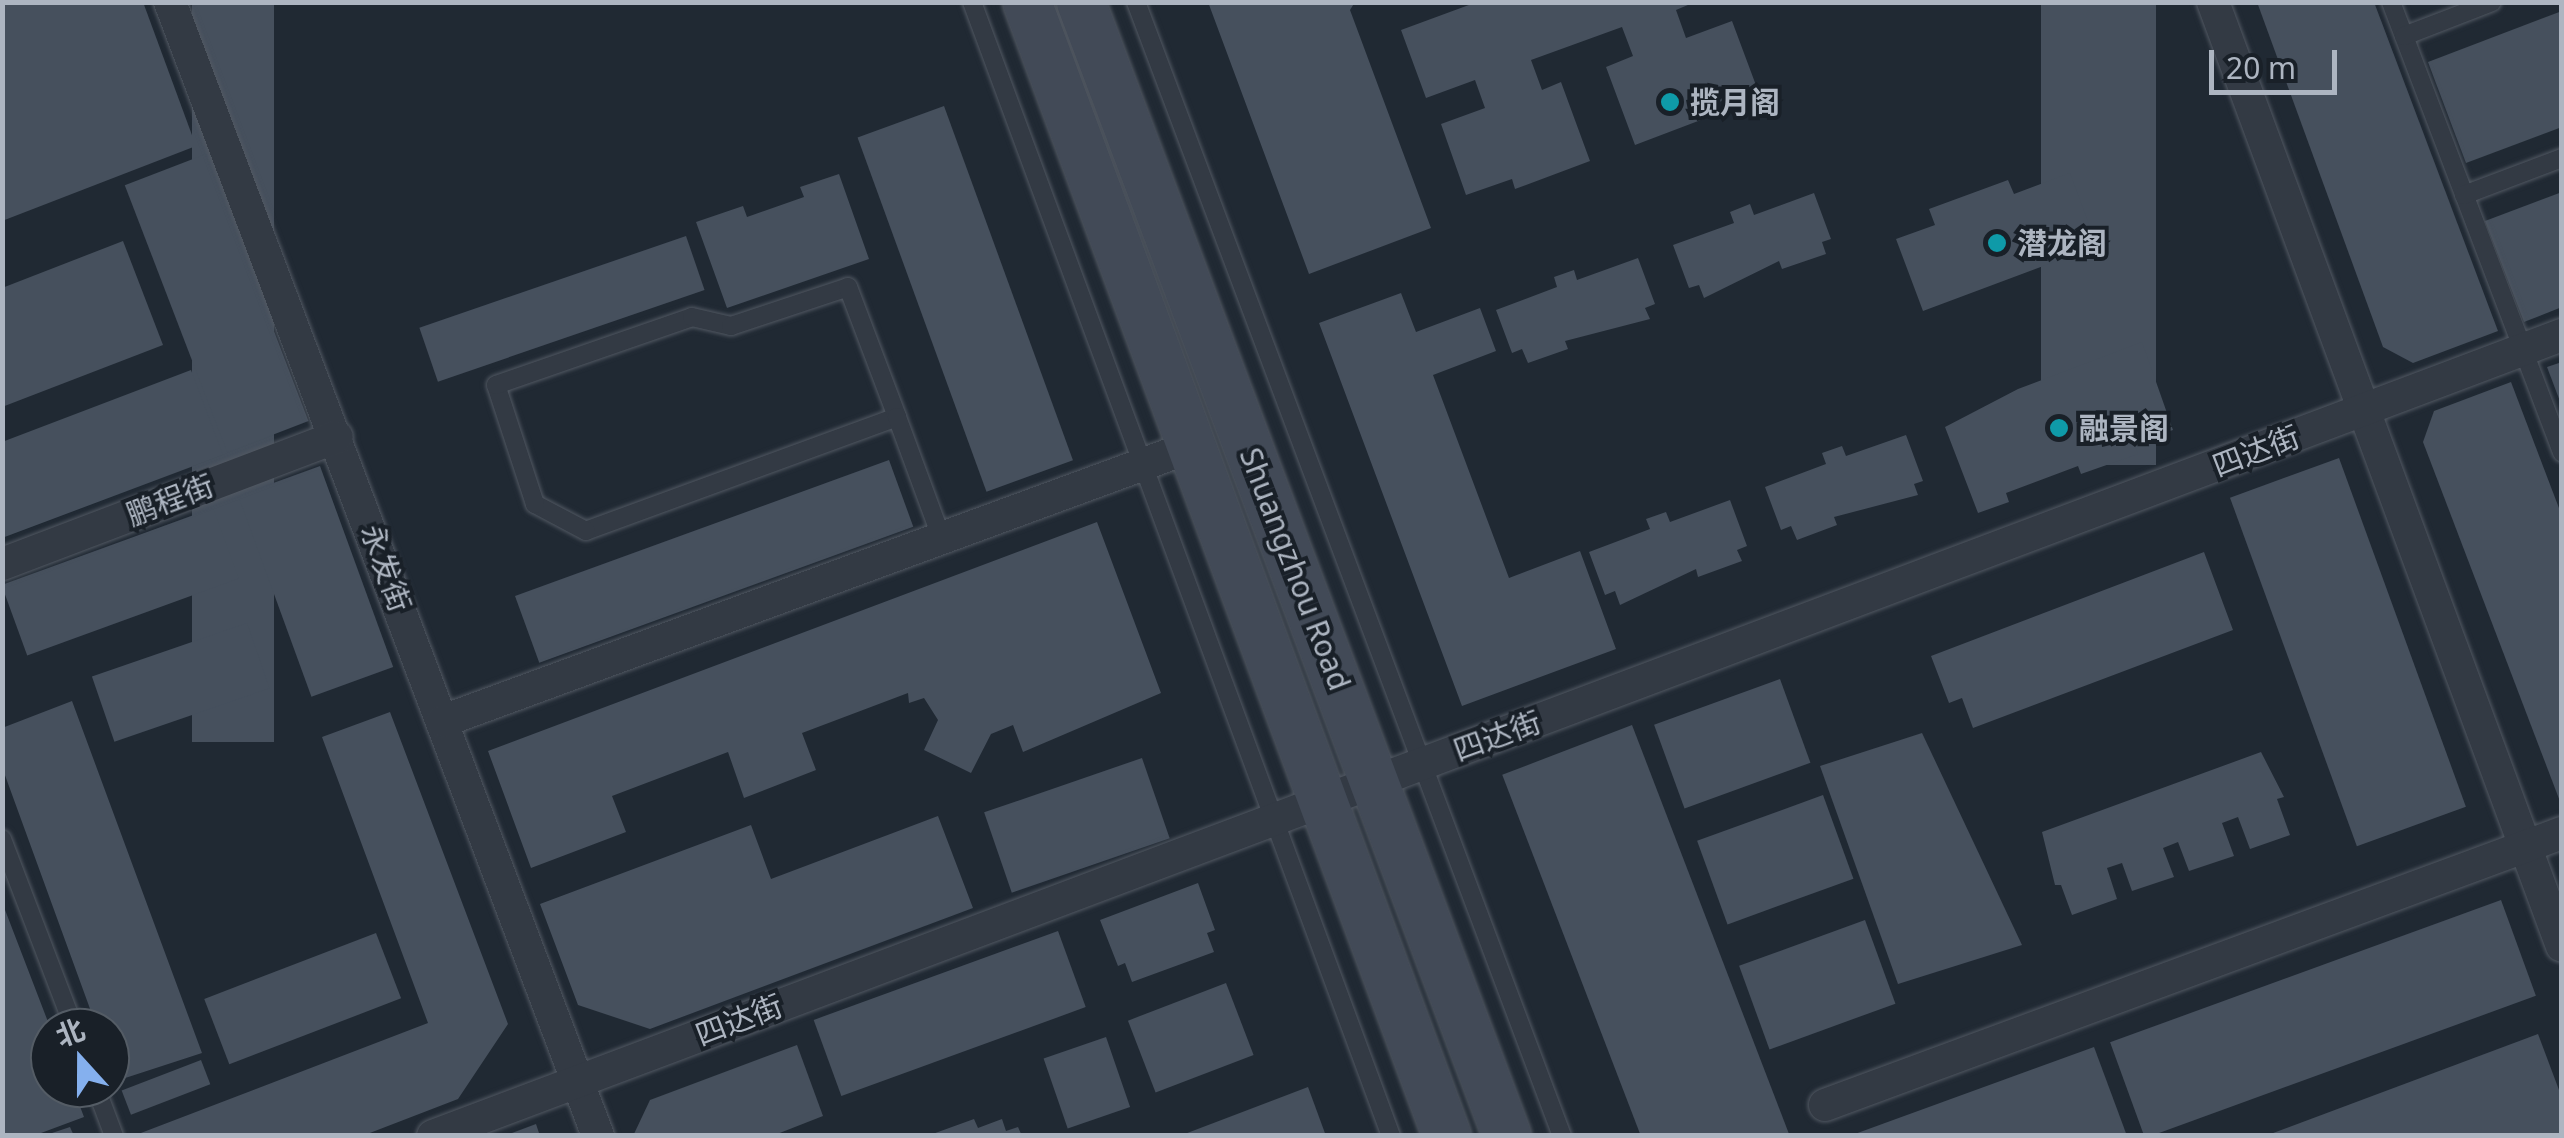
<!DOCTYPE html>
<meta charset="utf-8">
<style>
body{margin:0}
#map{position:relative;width:2564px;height:1138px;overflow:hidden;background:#202933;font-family:"Noto Sans","Noto Sans SC",sans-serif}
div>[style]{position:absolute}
.building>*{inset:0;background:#46505d;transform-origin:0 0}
.roads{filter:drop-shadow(0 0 2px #515862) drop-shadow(0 0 2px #515862)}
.lane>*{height:18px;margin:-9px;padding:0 9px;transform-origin:9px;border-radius:9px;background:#333a44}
.street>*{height:32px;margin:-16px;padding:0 16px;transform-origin:16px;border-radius:16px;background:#333a44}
.secondary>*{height:48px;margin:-24px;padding:0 24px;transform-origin:24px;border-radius:24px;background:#424a57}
.dots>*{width:28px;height:28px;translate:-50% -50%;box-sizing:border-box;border:5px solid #192028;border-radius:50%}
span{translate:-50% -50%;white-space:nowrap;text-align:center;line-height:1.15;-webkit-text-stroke:8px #192028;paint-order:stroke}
.poi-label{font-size:30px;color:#adb5c1;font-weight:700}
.left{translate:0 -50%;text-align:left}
.street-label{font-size:30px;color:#adb5c1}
.frame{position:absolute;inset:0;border:5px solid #adb5c1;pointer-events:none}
.north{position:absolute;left:30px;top:1008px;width:100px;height:100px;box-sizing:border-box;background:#192028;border:2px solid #545c65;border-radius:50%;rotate:339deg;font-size:28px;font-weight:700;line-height:40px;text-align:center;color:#adb5c1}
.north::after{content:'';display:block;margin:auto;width:35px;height:45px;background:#85b0ee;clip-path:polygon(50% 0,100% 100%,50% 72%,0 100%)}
.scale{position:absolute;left:2209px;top:50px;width:128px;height:45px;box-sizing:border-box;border:5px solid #adb5c1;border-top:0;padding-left:12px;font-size:30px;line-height:35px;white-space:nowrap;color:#adb5c1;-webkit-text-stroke:8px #192028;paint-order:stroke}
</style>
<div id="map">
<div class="building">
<div style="clip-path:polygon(2px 2px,143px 2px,196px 146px,2px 221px)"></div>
<div style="left:192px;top:2px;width:82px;height:740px"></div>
<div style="clip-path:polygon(1208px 2px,1355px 2px,1350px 10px,1431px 228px,1309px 274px)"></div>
<div style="clip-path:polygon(1477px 2px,1695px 2px,1676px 10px,1686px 38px,1732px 21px,1757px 88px,1711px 105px,1714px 115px,1635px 145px,1606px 67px,1633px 56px,1622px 27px,1531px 60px,1542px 90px,1561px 82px,1590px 161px,1515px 189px,1512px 179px,1466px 195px,1441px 124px,1485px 108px,1475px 80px,1426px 98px,1401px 30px)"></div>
<div style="left:2041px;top:2px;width:115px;height:463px"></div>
<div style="clip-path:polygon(2257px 2px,2374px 2px,2498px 331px,2413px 363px,2383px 347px)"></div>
<div style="clip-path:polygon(2562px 11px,2562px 127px,2466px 163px,2428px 62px)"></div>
<div style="left:944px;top:106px;width:377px;height:92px;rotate:70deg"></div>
<div style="left:206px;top:154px;width:286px;height:87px;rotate:69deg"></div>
<div style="clip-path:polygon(2070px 173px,2097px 246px,1923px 311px,1896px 239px,1935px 225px,1929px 209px,2008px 180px,2014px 194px)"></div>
<div style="clip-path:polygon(839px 174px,869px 259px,727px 308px,696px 222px,743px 206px,747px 217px,804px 197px,800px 187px)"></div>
<div style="clip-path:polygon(2562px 192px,2562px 307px,2524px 322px,2485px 221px)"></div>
<div style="clip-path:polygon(1814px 193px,1831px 239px,1822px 242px,1826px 254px,1782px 269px,1779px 261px,1704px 298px,1699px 285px,1689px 288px,1673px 245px,1734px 223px,1730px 212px,1750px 204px,1754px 215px)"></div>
<div style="left:686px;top:236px;width:57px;height:282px;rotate:71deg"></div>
<div style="clip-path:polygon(123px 241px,163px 345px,2px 407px,2px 288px)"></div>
<div style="clip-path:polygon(1638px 258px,1655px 304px,1645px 308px,1650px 319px,1565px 341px,1568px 349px,1528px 363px,1522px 349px,1512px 353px,1496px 310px,1557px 287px,1554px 277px,1574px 270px,1577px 280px)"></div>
<div style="clip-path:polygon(1401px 293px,1416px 332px,1480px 308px,1496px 351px,1433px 375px,1509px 578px,1580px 551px,1616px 649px,1462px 706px,1319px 323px)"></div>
<div style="clip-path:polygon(2142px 342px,2173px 430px,2134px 443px,2138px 454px,2081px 474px,2078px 466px,2006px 493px,2009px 502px,1978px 513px,1945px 427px,2018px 389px)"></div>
<div style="clip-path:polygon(2562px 362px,2562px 404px,2561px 404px,2547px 367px)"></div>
<div style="clip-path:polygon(191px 370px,223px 455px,2px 538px,2px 442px)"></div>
<div style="clip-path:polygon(2511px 382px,2562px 516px,2561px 804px,2423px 442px,2434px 411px)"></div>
<div style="clip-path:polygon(1906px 435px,1923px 481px,1914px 484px,1918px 495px,1834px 517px,1837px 525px,1797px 540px,1791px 526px,1781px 530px,1765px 487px,1826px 464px,1822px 453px,1842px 446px,1846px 456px)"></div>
<div style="left:2339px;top:458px;width:371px;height:116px;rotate:70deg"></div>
<div style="left:889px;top:460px;width:71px;height:398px;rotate:70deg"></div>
<div style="left:320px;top:466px;width:214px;height:87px;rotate:70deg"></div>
<div style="clip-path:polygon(1730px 500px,1747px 546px,1737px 550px,1742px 561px,1698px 577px,1696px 569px,1620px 605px,1615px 591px,1605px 595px,1589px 552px,1650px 529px,1646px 519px,1666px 512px,1670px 522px)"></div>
<div style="left:213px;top:508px;width:75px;height:225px;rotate:70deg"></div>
<div style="clip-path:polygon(1097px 522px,1161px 693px,1023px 752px,1013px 725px,991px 734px,971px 773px,924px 750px,938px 720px,924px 698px,909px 703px,908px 693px,802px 733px,816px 770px,744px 798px,728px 752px,612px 796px,626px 832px,531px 868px,488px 751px)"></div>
<div style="clip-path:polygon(2204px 552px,2233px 630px,1973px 728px,1962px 698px,1949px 703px,1931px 656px)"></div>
<div style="left:247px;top:623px;width:69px;height:164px;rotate:71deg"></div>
<div style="left:1780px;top:679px;width:89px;height:134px;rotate:70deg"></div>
<div style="clip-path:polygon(72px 701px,202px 1053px,116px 1081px,110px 1028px,97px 1028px,2px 767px,2px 728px)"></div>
<div style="clip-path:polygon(390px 712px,508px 1024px,458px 1099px,362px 1136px,133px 1136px,428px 1023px,322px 737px)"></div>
<div style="left:1632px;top:725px;width:440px;height:139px;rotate:69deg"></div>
<div style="clip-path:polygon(1922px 733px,2022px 945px,1898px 984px,1820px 766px)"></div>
<div style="clip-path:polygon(2261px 752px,2284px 797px,2277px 799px,2290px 835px,2250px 849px,2238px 817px,2222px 823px,2234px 856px,2189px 871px,2178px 842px,2163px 848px,2174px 877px,2132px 891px,2122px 863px,2107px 868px,2117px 899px,2072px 915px,2061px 885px,2055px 885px,2042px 832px)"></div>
<div style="left:1142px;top:758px;width:85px;height:167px;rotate:71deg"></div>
<div style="left:1823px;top:795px;width:89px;height:134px;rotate:70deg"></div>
<div style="clip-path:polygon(938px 816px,973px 908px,650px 1029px,578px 1005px,540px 904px,751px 825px,771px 879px)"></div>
<div style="clip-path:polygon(1198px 883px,1215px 930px,1207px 933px,1214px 952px,1132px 982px,1125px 963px,1118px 966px,1100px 920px)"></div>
<div style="left:2501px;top:900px;width:102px;height:416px;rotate:70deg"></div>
<div style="clip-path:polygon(2px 902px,50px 1027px,50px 1088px,73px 1088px,84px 1117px,33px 1136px,2px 1136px)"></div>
<div style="left:1865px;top:920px;width:89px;height:134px;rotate:70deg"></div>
<div style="left:1058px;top:931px;width:81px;height:260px;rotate:70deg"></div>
<div style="left:376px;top:933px;width:70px;height:184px;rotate:69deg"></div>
<div style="left:1226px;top:983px;width:77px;height:105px;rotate:69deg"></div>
<div style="clip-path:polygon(2538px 1034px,2562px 1098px,2562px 1136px,2265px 1136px)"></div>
<div style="left:1106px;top:1037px;width:74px;height:66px;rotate:71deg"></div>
<div style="clip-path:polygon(797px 1045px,823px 1116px,772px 1136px,633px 1136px,650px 1100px)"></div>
<div style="clip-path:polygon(2094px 1047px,2127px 1136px,1853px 1136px,1852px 1135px)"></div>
<div style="left:201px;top:1060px;width:26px;height:85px;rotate:69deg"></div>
<div style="clip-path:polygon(1308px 1087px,1326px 1136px,1182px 1136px,1182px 1135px)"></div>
<div style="clip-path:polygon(974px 1119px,978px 1128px,1002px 1119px,1006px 1131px,1018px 1127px,1022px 1136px,927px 1136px)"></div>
<div style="clip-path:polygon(536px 1124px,540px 1136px,507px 1136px,507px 1135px)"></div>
<div style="clip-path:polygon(70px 1127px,74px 1136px,46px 1136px,46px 1135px)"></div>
</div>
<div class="roads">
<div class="lane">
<div style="left:972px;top:2px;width:1209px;rotate:69.72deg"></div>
<div style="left:1136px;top:2px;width:1211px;rotate:69.41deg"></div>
<div style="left:2391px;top:2px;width:482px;rotate:69.2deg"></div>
<div style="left:2404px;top:36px;width:94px;rotate:-21.1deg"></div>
<div style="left:2464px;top:195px;width:105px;rotate:-20.7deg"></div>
<div style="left:897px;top:417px;width:331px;rotate:159.9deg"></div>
<div style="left:586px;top:531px;width:58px;rotate:-152.1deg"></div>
<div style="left:535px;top:504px;width:125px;rotate:-108.1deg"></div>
<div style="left:496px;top:385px;width:207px;rotate:-19.1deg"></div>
<div style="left:692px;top:317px;width:40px;rotate:13deg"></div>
<div style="left:731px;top:326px;width:123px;rotate:-18.4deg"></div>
<div style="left:848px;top:287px;width:139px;rotate:69.3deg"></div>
<div style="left:897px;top:417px;width:130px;rotate:69.8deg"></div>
<div style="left:2px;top:839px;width:202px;rotate:69.1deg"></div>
<div style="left:96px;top:1088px;width:51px;rotate:69.4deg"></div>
</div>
<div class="street">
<div style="left:170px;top:2px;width:1212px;rotate:69.32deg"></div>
<div style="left:2213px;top:2px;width:1006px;rotate:69.71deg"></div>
<div style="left:2px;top:564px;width:358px;rotate:-20.8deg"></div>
<div style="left:443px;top:721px;width:796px;rotate:-20.14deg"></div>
<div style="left:1825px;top:1105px;width:786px;rotate:-20.26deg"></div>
<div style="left:433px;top:1136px;width:2275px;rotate:-20.62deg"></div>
</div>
<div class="secondary">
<div style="left:1027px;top:2px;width:1209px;rotate:69.68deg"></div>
<div style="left:1081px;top:2px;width:1211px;rotate:69.41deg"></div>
</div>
</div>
<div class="dots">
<div style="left:1670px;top:102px;background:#0f9aa8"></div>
<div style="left:1997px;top:243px;background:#0f9aa8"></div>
<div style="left:2059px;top:428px;background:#0f9aa8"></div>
</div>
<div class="poi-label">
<span class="left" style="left:1690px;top:102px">揽月阁</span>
<span class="left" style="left:2017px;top:243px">潜龙阁</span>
<span class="left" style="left:2079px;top:428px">融景阁</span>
</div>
<div class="street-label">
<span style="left:2256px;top:451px;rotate:-21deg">四达街</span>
<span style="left:170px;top:500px;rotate:-21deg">鹏程街</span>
<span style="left:386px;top:568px;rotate:70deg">永发街</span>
<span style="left:1295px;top:569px;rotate:69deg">Shuangzhou Road</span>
<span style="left:1497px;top:736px;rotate:-20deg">四达街</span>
<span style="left:739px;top:1020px;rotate:-21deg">四达街</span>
</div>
<div class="frame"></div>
<div class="north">北</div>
<div class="scale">20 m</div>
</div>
